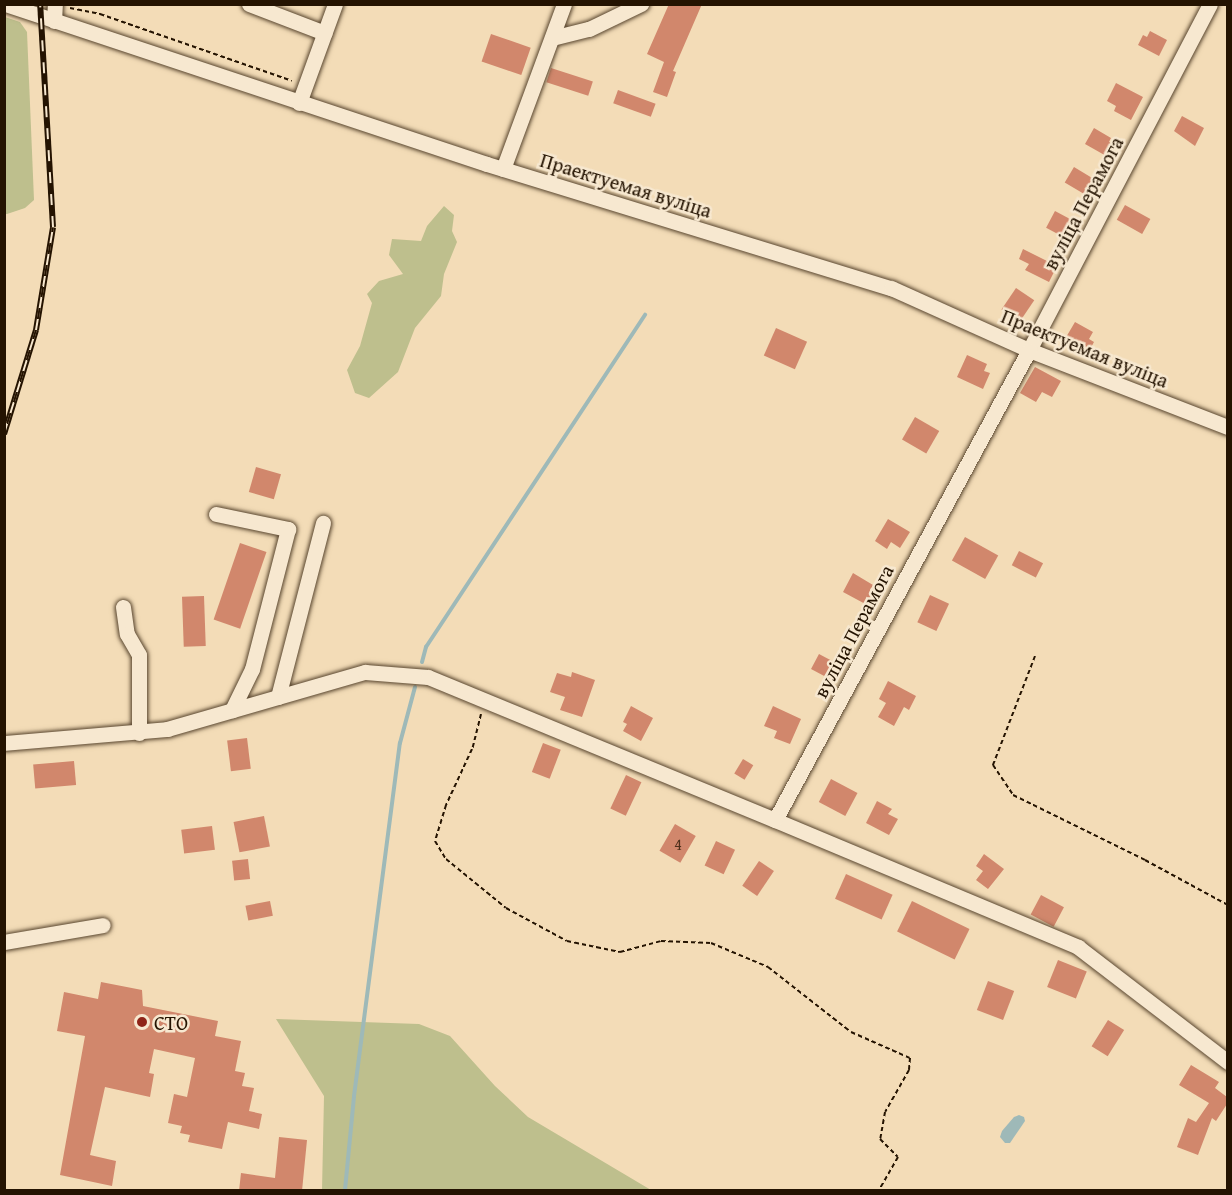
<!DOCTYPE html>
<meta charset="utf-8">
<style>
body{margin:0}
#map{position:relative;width:1232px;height:1195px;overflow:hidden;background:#f3dcb7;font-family:"Gentium Book Plus",serif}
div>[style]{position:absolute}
.green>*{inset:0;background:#bebf8d}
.water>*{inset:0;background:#9eb9b8}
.stream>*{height:4px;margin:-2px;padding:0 2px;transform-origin:2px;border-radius:2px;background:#9eb9b8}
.building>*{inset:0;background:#d1876c;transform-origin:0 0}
.path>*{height:2px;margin-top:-1px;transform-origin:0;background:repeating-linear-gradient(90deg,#241301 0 4.5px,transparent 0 7.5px)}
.roads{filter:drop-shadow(0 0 2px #58452e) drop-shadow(0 0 2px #58452e)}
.minor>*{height:15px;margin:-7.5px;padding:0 7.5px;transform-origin:7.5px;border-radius:7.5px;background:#f7e8d0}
.rail>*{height:6px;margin-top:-3px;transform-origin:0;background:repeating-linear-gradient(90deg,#f7e8d0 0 11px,#241301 0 22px);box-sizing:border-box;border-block:2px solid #241301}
.dots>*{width:16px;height:16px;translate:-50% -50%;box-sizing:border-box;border:3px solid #f7e8d0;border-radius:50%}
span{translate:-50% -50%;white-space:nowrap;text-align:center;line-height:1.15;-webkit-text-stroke:5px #f7e8d0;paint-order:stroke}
.number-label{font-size:16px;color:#4f301c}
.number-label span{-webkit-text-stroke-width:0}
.street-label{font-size:20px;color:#241301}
.poi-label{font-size:20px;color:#241301}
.left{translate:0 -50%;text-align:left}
.frame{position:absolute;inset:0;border:6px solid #241301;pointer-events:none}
</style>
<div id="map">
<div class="green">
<div style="clip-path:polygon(5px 17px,20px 22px,27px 32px,34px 200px,25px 208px,7px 214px,4px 214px)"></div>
<div style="clip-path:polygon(444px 206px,454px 215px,452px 231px,457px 242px,444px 274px,441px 296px,415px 328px,398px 372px,369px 398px,355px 393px,347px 370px,360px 346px,372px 303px,367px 294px,379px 281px,403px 274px,389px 255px,392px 239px,421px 241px,427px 226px)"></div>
<div style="clip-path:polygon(276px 1019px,419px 1024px,450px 1036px,495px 1086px,528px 1117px,651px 1190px,322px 1190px,324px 1096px)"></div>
</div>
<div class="water">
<div style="clip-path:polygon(1019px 1115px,1024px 1117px,1025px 1121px,1010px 1143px,1005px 1143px,1000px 1137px,1002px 1131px,1014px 1117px)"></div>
</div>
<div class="stream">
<div style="left:422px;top:662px;width:16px;rotate:-75deg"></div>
<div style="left:426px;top:647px;width:398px;rotate:-56.6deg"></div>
<div style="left:345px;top:1190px;width:94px;rotate:-84.5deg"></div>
<div style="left:354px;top:1096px;width:356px;rotate:-82.6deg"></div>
<div style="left:400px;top:743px;width:58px;rotate:-75deg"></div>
</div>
<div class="building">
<div style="clip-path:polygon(669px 4px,702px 4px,673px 71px,676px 72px,667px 97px,653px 92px,664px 62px,647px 54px)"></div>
<div style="clip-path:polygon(1150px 31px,1167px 40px,1159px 56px,1138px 45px,1143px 35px,1147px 37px)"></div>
<div style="left:491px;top:34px;width:42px;height:29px;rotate:19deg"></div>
<div style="left:551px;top:68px;width:44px;height:15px;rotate:18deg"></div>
<div style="clip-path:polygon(1116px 83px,1143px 97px,1131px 120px,1114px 111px,1116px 106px,1107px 101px)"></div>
<div style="left:618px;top:90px;width:40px;height:14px;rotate:20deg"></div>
<div style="clip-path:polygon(1182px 116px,1204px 128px,1195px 146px,1174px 131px)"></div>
<div style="clip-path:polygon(1094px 128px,1111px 138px,1109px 142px,1115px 145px,1108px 157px,1085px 144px)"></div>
<div style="left:1074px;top:167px;width:29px;height:18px;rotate:31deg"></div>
<div style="left:1125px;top:205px;width:29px;height:17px;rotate:29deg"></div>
<div style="left:1055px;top:211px;width:26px;height:19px;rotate:28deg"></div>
<div style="clip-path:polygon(1023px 249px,1057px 266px,1049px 282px,1025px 270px,1029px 264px,1019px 259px)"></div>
<div style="left:1016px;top:288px;width:22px;height:26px;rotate:34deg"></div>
<div style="clip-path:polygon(1075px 322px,1093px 332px,1089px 339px,1094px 342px,1088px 353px,1065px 339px)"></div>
<div style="left:776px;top:328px;width:34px;height:30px;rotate:24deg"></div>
<div style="clip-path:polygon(967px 355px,987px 364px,984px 371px,990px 373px,983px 389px,957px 377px)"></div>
<div style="clip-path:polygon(1035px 367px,1061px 381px,1052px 397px,1042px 392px,1036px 402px,1020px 393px)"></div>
<div style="left:915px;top:417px;width:28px;height:26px;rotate:30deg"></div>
<div style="left:256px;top:467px;width:26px;height:26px;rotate:16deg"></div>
<div style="clip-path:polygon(888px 519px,910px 532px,900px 548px,891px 542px,887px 549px,875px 541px)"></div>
<div style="left:965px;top:537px;width:38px;height:27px;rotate:29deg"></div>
<div style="left:240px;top:543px;width:28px;height:81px;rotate:19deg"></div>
<div style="left:1019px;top:551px;width:27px;height:16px;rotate:27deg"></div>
<div style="clip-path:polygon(853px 573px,873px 585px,870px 590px,876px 594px,869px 606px,843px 592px)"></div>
<div style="left:930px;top:595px;width:21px;height:30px;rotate:25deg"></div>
<div style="left:204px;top:596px;width:50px;height:22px;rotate:88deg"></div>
<div style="left:819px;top:654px;width:24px;height:17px;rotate:28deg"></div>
<div style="clip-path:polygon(572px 672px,595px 680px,582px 717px,560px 710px,565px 697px,550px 692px,557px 673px,571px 677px)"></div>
<div style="clip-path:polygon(888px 681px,916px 696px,909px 710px,904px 707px,894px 726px,878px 717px,886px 703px,879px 699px)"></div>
<div style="clip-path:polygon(631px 706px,653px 718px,641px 741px,623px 731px,627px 724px,623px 722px)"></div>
<div style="clip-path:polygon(773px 706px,801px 719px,790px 744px,774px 738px,777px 731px,764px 726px)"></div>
<div style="left:247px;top:738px;width:31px;height:20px;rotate:83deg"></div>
<div style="left:543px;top:743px;width:19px;height:31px;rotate:21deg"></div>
<div style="left:743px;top:759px;width:12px;height:17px;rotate:31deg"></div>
<div style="left:74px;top:761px;width:24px;height:41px;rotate:85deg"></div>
<div style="left:626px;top:775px;width:17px;height:37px;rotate:25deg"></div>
<div style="left:831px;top:779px;width:30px;height:26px;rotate:28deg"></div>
<div style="clip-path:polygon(877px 801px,892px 809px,888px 814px,898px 819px,889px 835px,866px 823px)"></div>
<div style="left:264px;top:816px;width:31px;height:31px;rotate:79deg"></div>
<div style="left:675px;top:824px;width:24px;height:31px;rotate:30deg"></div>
<div style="left:212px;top:826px;width:24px;height:31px;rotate:83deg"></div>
<div style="left:716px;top:841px;width:21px;height:27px;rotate:25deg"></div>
<div style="clip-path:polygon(984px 854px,1004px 869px,988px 889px,976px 880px,983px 871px,976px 866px)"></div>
<div style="left:248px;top:859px;width:20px;height:16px;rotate:84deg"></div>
<div style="left:759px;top:861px;width:18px;height:30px;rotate:34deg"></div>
<div style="left:846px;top:874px;width:51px;height:27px;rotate:24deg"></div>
<div style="left:1041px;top:895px;width:26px;height:22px;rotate:28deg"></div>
<div style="left:270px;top:901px;width:15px;height:25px;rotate:79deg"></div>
<div style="left:912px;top:901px;width:64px;height:34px;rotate:26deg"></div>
<div style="left:1058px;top:960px;width:31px;height:29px;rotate:22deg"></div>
<div style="left:988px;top:981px;width:28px;height:31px;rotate:21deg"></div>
<div style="clip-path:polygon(101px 982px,142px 990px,143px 1006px,218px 1021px,215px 1036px,241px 1041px,235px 1071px,245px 1073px,242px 1086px,254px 1088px,249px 1111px,262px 1114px,259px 1129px,228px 1122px,222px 1149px,188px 1142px,190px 1135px,180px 1133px,182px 1126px,168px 1123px,174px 1094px,187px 1097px,195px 1058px,154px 1049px,149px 1073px,154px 1074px,150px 1097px,105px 1087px,90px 1155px,116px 1161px,112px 1186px,60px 1175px,85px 1036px,57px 1031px,64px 992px,98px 999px)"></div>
<div style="left:1108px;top:1020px;width:19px;height:31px;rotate:32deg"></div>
<div style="clip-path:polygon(1191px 1065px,1219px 1082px,1215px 1088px,1227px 1097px,1227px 1104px,1216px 1121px,1212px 1118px,1198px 1155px,1177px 1147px,1188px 1118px,1196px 1122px,1209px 1103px,1179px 1085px)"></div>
<div style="clip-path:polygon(279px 1137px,307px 1140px,302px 1191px,239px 1191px,241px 1173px,275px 1178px)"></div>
</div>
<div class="path">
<div style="left:70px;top:8px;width:31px;rotate:11deg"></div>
<div style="left:100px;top:14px;width:203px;rotate:19.2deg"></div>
<div style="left:1035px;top:656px;width:117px;rotate:111.1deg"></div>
<div style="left:993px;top:765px;width:36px;rotate:56deg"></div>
<div style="left:1013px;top:795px;width:147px;rotate:26.2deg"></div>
<div style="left:1145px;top:860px;width:94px;rotate:28.5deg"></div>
<div style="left:481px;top:714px;width:36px;rotate:104deg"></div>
<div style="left:472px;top:749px;width:62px;rotate:114.9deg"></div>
<div style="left:446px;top:805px;width:38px;rotate:107deg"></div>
<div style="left:435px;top:841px;width:21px;rotate:59deg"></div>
<div style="left:446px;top:859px;width:77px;rotate:39.2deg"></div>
<div style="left:506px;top:908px;width:69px;rotate:28.4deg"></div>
<div style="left:567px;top:941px;width:54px;rotate:11.7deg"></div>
<div style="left:620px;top:952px;width:42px;rotate:-15deg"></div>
<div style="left:661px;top:941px;width:50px;rotate:2.3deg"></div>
<div style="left:711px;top:943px;width:62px;rotate:22.8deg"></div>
<div style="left:768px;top:967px;width:105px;rotate:38.1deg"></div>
<div style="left:851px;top:1032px;width:64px;rotate:23.8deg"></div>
<div style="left:910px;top:1058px;width:12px;rotate:95deg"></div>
<div style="left:909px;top:1070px;width:48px;rotate:119.7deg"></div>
<div style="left:885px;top:1112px;width:27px;rotate:100deg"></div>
<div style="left:880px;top:1139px;width:25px;rotate:45deg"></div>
<div style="left:898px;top:1157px;width:38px;rotate:120deg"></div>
</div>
<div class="roads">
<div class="minor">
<div style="left:5px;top:4px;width:508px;rotate:18.36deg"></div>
<div style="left:487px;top:164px;width:423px;rotate:17.1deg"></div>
<div style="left:891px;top:288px;width:151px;rotate:24.2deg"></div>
<div style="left:1029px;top:350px;width:213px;rotate:21.2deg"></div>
<div style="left:249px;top:4px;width:81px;rotate:20.9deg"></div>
<div style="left:1210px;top:4px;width:390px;rotate:117.6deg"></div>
<div style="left:1029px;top:350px;width:534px;rotate:118.39deg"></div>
<div style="left:775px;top:820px;width:329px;rotate:22.7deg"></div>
<div style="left:1078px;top:947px;width:189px;rotate:37.5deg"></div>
<div style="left:54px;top:21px;width:17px;rotate:-87deg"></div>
<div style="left:552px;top:38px;width:38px;rotate:-14deg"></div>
<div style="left:589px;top:29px;width:58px;rotate:-25.7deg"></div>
<div style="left:299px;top:103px;width:105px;rotate:-70deg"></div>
<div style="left:503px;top:169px;width:176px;rotate:-69.7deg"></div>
<div style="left:216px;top:514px;width:74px;rotate:11.8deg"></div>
<div style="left:288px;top:529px;width:145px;rotate:104.4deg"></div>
<div style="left:252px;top:669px;width:46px;rotate:116deg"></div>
<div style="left:123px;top:607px;width:27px;rotate:82deg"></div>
<div style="left:127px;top:634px;width:24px;rotate:60deg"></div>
<div style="left:139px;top:655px;width:78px;rotate:90deg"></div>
<div style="left:278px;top:697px;width:180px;rotate:-75.5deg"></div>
<div style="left:4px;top:743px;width:164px;rotate:-4.9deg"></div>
<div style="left:167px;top:729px;width:206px;rotate:-16.1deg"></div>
<div style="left:365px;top:672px;width:63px;rotate:4.5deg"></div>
<div style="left:428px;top:677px;width:375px;rotate:22.4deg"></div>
<div style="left:4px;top:942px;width:100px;rotate:-9.7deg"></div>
</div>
</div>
<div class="rail">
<div style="left:4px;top:434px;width:109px;rotate:-72.9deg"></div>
<div style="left:36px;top:330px;width:104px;rotate:-80.6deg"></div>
<div style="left:53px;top:227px;width:223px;rotate:-93.3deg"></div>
</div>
<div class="dots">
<div style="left:142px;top:1022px;background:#8f2418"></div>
</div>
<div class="number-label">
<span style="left:678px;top:844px">4</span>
</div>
<div class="street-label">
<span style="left:626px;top:185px;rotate:17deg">Праектуемая вуліца</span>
<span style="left:1083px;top:203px;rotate:-62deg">вуліца Перамога</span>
<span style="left:1085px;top:348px;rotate:22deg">Праектуемая вуліца</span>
<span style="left:853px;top:631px;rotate:-62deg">вуліца Перамога</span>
</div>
<div class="poi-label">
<span class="left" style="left:154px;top:1022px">СТО</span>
</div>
<div class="frame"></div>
</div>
